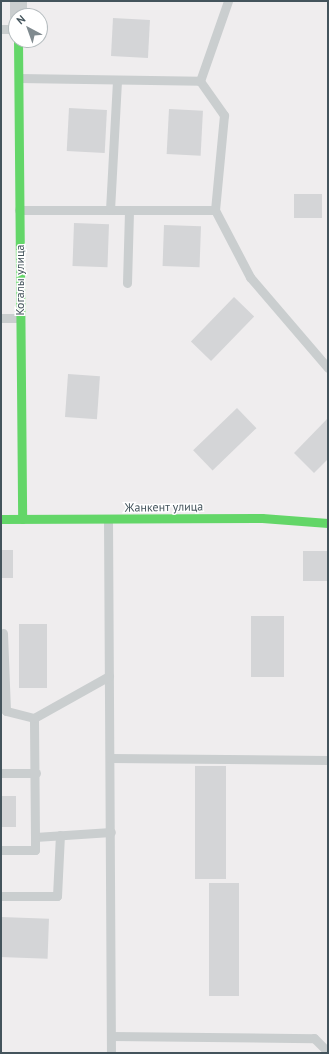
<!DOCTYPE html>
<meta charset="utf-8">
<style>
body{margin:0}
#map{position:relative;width:329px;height:1054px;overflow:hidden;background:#efedee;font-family:"PT Sans",sans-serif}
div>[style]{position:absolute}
.building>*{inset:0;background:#d4d5d7;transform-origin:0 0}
.lane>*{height:9px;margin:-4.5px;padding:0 4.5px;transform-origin:4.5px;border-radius:4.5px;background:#cacecf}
.street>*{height:17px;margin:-8.5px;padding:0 8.5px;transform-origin:8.5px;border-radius:8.5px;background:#cacecf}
.fast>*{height:9px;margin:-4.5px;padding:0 4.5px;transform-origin:4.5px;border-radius:4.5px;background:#63d668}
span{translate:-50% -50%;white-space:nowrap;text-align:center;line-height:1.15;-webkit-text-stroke:3px #fff;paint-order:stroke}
.street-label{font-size:12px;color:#44545c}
.frame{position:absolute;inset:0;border:2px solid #44545c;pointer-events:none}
.north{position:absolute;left:8px;top:8px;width:40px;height:40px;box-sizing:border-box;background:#fff;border:1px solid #b4bbbe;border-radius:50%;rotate:319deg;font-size:11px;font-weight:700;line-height:16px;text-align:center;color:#44545c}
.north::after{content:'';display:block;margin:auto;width:14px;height:18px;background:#808a8f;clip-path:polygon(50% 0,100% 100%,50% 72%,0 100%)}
</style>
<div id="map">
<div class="building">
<div style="left:113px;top:18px;width:37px;height:38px;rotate:3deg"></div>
<div style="left:69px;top:108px;width:38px;height:43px;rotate:3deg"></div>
<div style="left:169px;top:109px;width:34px;height:45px;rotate:3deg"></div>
<div style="left:294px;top:194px;width:28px;height:24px"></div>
<div style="left:74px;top:223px;width:35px;height:43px;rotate:2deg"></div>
<div style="left:164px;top:225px;width:37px;height:41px;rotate:2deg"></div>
<div style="left:234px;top:297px;width:28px;height:62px;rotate:44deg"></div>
<div style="left:68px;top:374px;width:32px;height:43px;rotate:4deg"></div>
<div style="left:237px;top:408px;width:28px;height:61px;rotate:46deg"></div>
<div style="clip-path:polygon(328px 418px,328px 459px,314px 473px,294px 453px)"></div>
<div style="left:1px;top:550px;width:12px;height:28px"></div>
<div style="left:303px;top:551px;width:25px;height:30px"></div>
<div style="left:251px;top:616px;width:33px;height:61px"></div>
<div style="left:19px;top:624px;width:28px;height:64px"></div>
<div style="left:195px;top:766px;width:31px;height:113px"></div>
<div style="left:1px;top:796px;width:15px;height:31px"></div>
<div style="left:209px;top:883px;width:30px;height:113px"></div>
<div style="left:1px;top:917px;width:48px;height:40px;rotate:2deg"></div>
</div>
<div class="lane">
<div style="left:228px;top:1px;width:85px;rotate:109.3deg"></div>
<div style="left:200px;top:81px;width:42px;rotate:54.8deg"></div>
<div style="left:224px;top:115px;width:95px;rotate:95.4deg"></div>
<div style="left:215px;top:210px;width:76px;rotate:62.4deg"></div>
<div style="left:250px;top:277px;width:120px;rotate:49.4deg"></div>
<div style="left:1px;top:29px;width:15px"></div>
<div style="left:19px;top:78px;width:181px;rotate:0.9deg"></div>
<div style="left:19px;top:210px;width:196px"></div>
<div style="left:110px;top:210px;width:130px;rotate:-86.9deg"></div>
<div style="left:127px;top:283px;width:73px;rotate:-88.4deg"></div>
<div style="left:1px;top:318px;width:19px"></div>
<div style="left:108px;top:520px;width:533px;rotate:89.68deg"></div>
<div style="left:34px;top:718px;width:86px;rotate:-29.2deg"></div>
<div style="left:110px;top:758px;width:218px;rotate:0.5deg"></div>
<div style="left:1px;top:773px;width:35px"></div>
<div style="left:35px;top:837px;width:76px;rotate:-3.8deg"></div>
<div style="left:1px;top:850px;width:34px"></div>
<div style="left:35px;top:850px;width:13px;rotate:-90deg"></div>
<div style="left:35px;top:837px;width:119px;rotate:-90.5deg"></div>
<div style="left:34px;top:718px;width:29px;rotate:-166deg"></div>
<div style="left:6px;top:711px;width:78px;rotate:-92.2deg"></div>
<div style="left:1px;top:896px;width:56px"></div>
<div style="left:57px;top:896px;width:61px;rotate:-87.2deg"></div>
<div style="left:111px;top:1036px;width:203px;rotate:0.6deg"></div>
<div style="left:314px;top:1038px;width:20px;rotate:45deg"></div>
</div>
<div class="street">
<div style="left:18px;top:1px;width:15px;rotate:90deg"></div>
</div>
<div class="fast">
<div style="left:18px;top:40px;width:479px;rotate:89.5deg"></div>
<div style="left:1px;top:519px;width:261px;rotate:-0.2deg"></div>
<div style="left:262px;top:518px;width:66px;rotate:4.3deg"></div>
</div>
<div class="street-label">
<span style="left:20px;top:280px;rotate:-90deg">Когалы улица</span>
<span style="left:164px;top:507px;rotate:-1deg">Жанкент улица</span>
</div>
<div class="frame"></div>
<div class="north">N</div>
</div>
